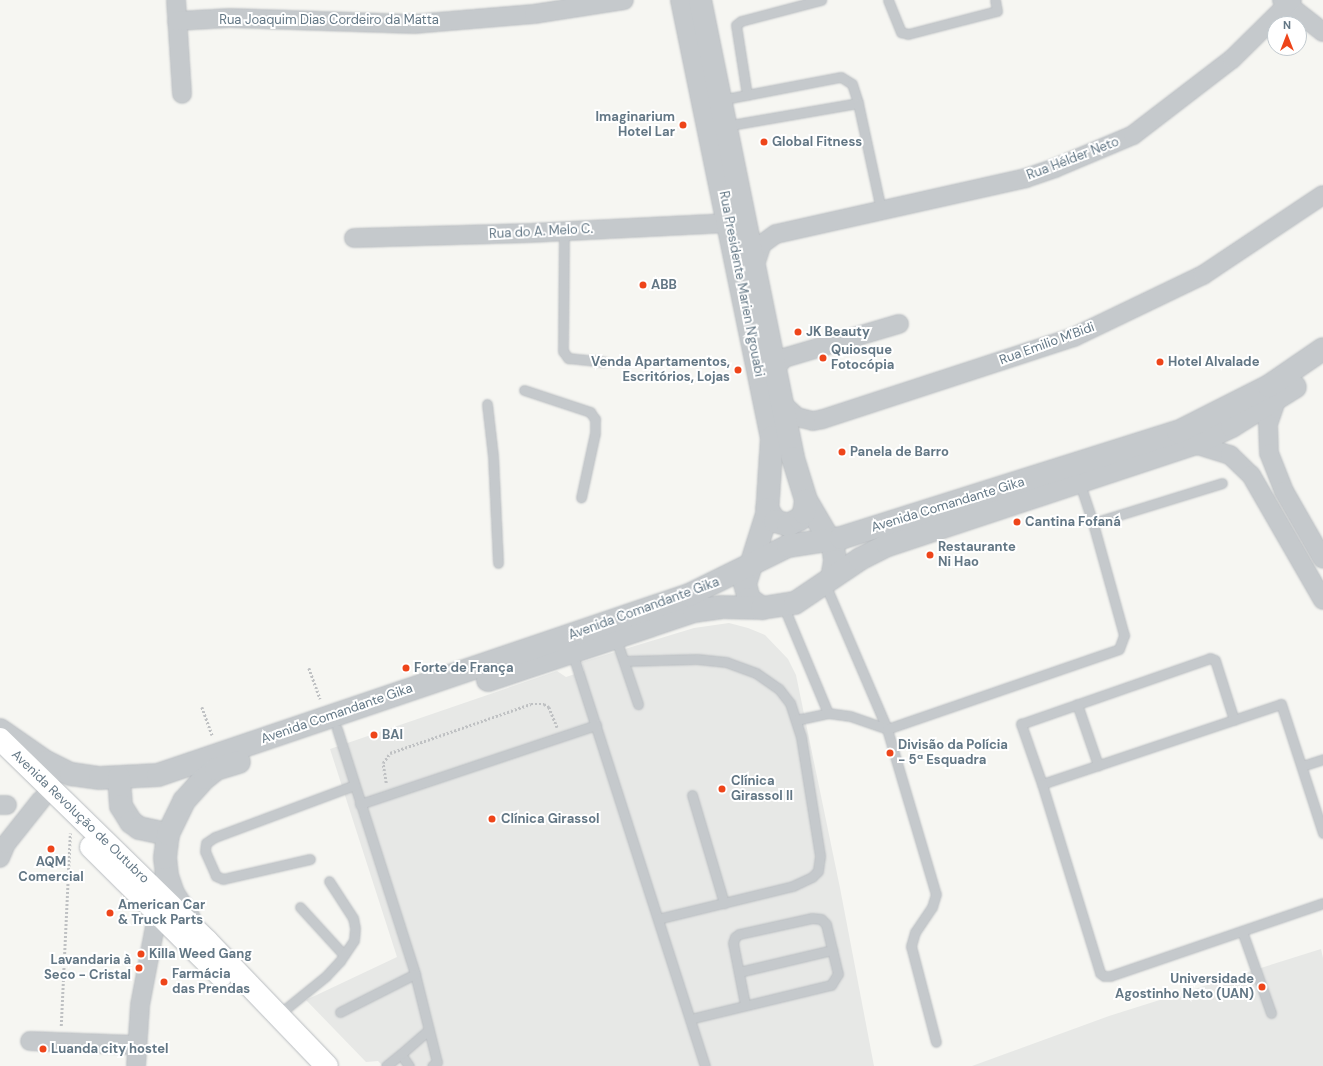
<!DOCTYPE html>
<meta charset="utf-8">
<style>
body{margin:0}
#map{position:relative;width:1323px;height:1066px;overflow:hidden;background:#f6f6f2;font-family:"DM Sans",sans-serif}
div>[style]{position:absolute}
.built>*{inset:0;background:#e7e8e6}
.path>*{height:2.5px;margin-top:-1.25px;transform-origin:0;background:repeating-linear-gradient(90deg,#bfc1c3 0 2px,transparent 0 4px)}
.roads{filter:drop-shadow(0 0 1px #b8bcc0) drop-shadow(0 0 1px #b8bcc0)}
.service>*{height:9px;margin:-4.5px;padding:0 4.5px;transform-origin:4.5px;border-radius:4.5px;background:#c5c9cc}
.minor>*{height:18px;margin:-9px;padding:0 9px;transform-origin:9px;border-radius:9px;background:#c5c9cc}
.tertiary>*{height:22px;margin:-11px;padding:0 11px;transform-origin:11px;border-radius:11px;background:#c5c9cc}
.primary>*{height:22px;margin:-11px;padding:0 11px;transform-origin:11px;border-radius:11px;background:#fff}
.dots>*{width:11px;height:11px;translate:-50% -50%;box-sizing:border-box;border:2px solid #fff;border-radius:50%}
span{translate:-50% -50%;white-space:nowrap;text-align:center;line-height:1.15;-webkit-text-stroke:4px #fff;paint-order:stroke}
.street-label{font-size:13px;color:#637785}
.poi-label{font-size:13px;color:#637785;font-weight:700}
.right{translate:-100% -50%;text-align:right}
.left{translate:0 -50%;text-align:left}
.north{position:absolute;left:1267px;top:16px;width:40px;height:40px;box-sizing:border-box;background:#fff;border:1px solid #c1c9ce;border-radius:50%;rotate:0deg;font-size:11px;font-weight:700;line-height:16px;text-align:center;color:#637785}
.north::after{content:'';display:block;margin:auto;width:14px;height:18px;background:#ee451a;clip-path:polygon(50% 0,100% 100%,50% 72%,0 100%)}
</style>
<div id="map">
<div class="built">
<div style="clip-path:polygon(729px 623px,748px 628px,765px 635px,788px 659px,796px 675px,840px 888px,874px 1066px,383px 1066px,378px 1061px,366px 1062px,306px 1000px,397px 957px,330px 749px,557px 671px,566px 677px,584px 671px,582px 662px,694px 628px)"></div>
<div style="clip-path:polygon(1321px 949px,1323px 958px,1323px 1066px,972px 1066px,1109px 1016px)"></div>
</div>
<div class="path">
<div style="left:309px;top:668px;width:33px;rotate:70deg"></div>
<div style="left:202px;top:707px;width:30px;rotate:70deg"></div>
<div style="left:386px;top:783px;width:20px;rotate:-99deg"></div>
<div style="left:383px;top:763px;width:12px;rotate:-55deg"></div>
<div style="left:390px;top:753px;width:149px;rotate:-19.2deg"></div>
<div style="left:531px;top:704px;width:13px"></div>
<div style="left:544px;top:704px;width:6px;rotate:31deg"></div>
<div style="left:549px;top:707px;width:22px;rotate:68deg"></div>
<div style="left:61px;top:1026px;width:193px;rotate:-87.3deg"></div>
</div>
<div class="roads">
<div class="service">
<div style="left:888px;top:0;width:35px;rotate:68deg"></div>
<div style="left:901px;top:32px;width:7px;rotate:16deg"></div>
<div style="left:908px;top:34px;width:92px;rotate:-14.5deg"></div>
<div style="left:997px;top:11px;width:11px;rotate:-100deg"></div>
<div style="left:747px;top:95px;width:71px;rotate:-98.9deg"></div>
<div style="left:736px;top:25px;width:6px;rotate:-39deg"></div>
<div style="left:741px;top:21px;width:83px;rotate:-14.7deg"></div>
<div style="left:720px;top:100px;width:123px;rotate:-10.8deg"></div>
<div style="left:841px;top:77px;width:13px;rotate:32deg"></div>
<div style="left:852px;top:84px;width:20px;rotate:72deg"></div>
<div style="left:858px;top:103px;width:135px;rotate:170.2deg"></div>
<div style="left:858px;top:103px;width:108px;rotate:77.8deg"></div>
<div style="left:564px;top:231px;width:120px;rotate:90.5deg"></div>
<div style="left:563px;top:351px;width:9px;rotate:54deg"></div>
<div style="left:568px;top:358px;width:36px;rotate:6deg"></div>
<div style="left:524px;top:390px;width:70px;rotate:18.4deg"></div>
<div style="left:590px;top:412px;width:9px;rotate:54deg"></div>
<div style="left:595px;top:419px;width:14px;rotate:90deg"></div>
<div style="left:595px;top:433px;width:66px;rotate:102.2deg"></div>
<div style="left:487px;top:404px;width:52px;rotate:83.4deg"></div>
<div style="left:493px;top:456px;width:107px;rotate:87.3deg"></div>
<div style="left:1079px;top:481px;width:44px;rotate:71.6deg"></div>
<div style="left:825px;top:584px;width:158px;rotate:66.8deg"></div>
<div style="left:887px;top:729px;width:172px;rotate:73.5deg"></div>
<div style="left:936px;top:894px;width:14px;rotate:107deg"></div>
<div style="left:932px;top:907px;width:30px;rotate:124deg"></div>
<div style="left:915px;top:932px;width:15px;rotate:106deg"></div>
<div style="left:911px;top:946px;width:99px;rotate:75.4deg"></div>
<div style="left:783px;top:605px;width:117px;rotate:67.4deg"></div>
<div style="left:615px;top:636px;width:72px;rotate:71.3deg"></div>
<div style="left:572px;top:652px;width:435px;rotate:72.2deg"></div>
<div style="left:624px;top:661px;width:73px;rotate:-1.6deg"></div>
<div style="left:697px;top:659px;width:29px;rotate:6deg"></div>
<div style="left:726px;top:662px;width:32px;rotate:20deg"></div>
<div style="left:756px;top:673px;width:28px;rotate:35deg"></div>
<div style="left:779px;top:689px;width:18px;rotate:52deg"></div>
<div style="left:790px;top:703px;width:36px;rotate:72deg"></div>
<div style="left:801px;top:737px;width:121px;rotate:80.9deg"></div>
<div style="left:820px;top:856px;width:15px;rotate:98deg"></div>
<div style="left:818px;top:871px;width:8px;rotate:135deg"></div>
<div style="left:812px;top:877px;width:21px;rotate:155deg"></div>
<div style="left:793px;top:886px;width:139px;rotate:166.3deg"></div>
<div style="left:1077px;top:704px;width:65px;rotate:71deg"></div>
<div style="left:796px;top:720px;width:33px;rotate:-12deg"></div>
<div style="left:828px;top:713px;width:22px;rotate:8deg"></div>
<div style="left:850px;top:716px;width:39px;rotate:19deg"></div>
<div style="left:887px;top:729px;width:245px;rotate:-19deg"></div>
<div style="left:1119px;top:649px;width:15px;rotate:-70deg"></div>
<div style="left:1124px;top:635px;width:116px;rotate:-105.5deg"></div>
<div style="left:1093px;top:523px;width:135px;rotate:-17.2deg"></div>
<div style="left:337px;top:729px;width:257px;rotate:72.3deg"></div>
<div style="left:415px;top:974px;width:91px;rotate:76deg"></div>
<div style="left:437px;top:1062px;width:6px;rotate:141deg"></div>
<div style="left:1302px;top:766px;width:22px;rotate:-18deg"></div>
<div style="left:1042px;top:784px;width:64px;rotate:-109.3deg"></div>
<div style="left:1021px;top:724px;width:200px;rotate:-19.2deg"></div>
<div style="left:1210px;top:658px;width:5px;rotate:22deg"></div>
<div style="left:1215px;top:660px;width:63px;rotate:72.4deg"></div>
<div style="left:692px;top:795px;width:113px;rotate:73.5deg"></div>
<div style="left:360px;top:804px;width:249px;rotate:-18.5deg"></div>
<div style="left:1323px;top:833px;width:136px;rotate:-108deg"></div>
<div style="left:1281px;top:704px;width:252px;rotate:161.5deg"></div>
<div style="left:1042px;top:784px;width:198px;rotate:72.9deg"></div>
<div style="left:1100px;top:973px;width:5px;rotate:37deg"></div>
<div style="left:1104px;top:976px;width:6px"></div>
<div style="left:1110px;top:976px;width:225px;rotate:-18.9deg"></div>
<div style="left:310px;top:859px;width:89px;rotate:167.1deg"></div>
<div style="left:223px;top:879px;width:8px;rotate:-157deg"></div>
<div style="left:216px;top:876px;width:27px;rotate:-114deg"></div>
<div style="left:205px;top:851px;width:8px;rotate:-83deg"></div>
<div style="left:206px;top:843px;width:11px;rotate:-34deg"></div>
<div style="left:215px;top:837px;width:149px;rotate:-20.4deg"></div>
<div style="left:300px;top:907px;width:65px;rotate:47.5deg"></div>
<div style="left:1242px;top:931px;width:87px;rotate:70.5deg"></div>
<div style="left:739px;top:972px;width:96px;rotate:-13.3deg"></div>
<div style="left:340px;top:1012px;width:84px;rotate:-26.9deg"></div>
<div style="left:278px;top:1015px;width:62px;rotate:-39.1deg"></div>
<div style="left:326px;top:976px;width:21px;rotate:-47deg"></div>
<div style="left:340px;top:961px;width:25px;rotate:-56deg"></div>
<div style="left:354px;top:940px;width:12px;rotate:-85deg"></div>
<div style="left:355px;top:928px;width:10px;rotate:-101deg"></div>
<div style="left:353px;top:918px;width:44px;rotate:-123deg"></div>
<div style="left:690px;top:1019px;width:145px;rotate:-13.6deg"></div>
<div style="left:831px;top:985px;width:13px;rotate:-58deg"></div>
<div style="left:838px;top:974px;width:51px;rotate:-103.5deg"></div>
<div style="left:826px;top:924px;width:7px;rotate:-135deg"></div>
<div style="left:821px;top:919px;width:9px;rotate:-174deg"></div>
<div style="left:812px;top:918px;width:75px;rotate:167.6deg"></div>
<div style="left:739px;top:934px;width:5px;rotate:143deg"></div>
<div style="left:735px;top:937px;width:6px;rotate:108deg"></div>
<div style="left:733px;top:943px;width:62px;rotate:78.9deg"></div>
<div style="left:386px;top:1066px;width:19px;rotate:-39deg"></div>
<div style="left:409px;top:1066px;width:14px;rotate:-124deg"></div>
<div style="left:401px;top:1054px;width:37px;rotate:-41deg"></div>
</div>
<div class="minor">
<div style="left:176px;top:0;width:94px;rotate:86.3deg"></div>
<div style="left:1282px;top:0;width:52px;rotate:38deg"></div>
<div style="left:177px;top:21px;width:53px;rotate:-3.2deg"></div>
<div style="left:230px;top:18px;width:184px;rotate:1.9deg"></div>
<div style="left:414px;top:24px;width:120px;rotate:-4.8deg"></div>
<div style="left:534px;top:14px;width:91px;rotate:-8.8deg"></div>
<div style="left:354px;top:238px;width:176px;rotate:-1.6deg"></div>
<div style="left:530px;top:233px;width:199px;rotate:-2.9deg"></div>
<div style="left:754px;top:268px;width:25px;rotate:-72deg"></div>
<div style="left:762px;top:244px;width:17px;rotate:-36deg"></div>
<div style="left:776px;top:234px;width:256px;rotate:-12.6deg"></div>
<div style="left:1026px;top:178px;width:31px;rotate:-19deg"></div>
<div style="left:1055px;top:168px;width:85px;rotate:-22.9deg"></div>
<div style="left:1133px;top:135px;width:125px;rotate:-37.5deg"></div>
<div style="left:1232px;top:59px;width:84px;rotate:-44.5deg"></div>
<div style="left:775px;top:369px;width:14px;rotate:-51deg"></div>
<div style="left:784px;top:358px;width:120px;rotate:-16.5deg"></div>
<div style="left:781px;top:396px;width:11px;rotate:68deg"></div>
<div style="left:785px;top:406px;width:16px;rotate:43deg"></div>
<div style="left:797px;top:417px;width:16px;rotate:14deg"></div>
<div style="left:813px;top:421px;width:10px;rotate:-11deg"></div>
<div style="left:823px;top:419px;width:264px;rotate:-18.1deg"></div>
<div style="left:1074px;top:337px;width:143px;rotate:-25.7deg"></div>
<div style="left:1203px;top:275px;width:144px;rotate:-33.7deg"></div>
<div style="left:1277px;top:398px;width:28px;rotate:109deg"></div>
<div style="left:1268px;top:424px;width:29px;rotate:88deg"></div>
<div style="left:1269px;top:453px;width:41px;rotate:68.5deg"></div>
<div style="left:1284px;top:491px;width:78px;rotate:60.2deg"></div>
<div style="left:1194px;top:444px;width:38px;rotate:17deg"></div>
<div style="left:1230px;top:455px;width:29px;rotate:44deg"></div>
<div style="left:1251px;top:475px;width:144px;rotate:60.1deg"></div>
<div style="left:0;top:805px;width:7px"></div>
<div style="left:0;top:858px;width:15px;rotate:-67deg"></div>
<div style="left:6px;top:844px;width:56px;rotate:-51.5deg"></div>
<div style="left:30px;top:1041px;width:107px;rotate:2.1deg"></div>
<div style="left:136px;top:1066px;width:61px;rotate:-86.2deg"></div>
<div style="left:140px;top:1005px;width:91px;rotate:-79.2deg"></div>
</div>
<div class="tertiary">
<div style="left:682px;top:0;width:446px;rotate:78.4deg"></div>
<div style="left:772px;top:437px;width:77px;rotate:93.7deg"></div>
<div style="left:767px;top:514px;width:73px;rotate:107.4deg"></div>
<div style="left:745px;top:584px;width:16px;rotate:75deg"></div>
<div style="left:749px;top:599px;width:16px;rotate:35deg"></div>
<div style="left:700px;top:0;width:467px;rotate:78.5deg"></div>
<div style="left:793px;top:458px;width:44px;rotate:72.8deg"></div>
<div style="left:806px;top:500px;width:53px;rotate:59.6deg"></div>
<div style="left:833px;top:546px;width:15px;rotate:82deg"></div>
<div style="left:835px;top:561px;width:17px;rotate:100deg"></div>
<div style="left:767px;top:509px;width:14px;rotate:56deg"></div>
<div style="left:775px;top:521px;width:14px;rotate:17deg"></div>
<div style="left:788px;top:525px;width:13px;rotate:-27deg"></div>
<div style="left:800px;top:519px;width:7px;rotate:-56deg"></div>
<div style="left:804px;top:513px;width:13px;rotate:-81deg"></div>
<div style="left:488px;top:680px;width:217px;rotate:-18.5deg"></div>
<div style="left:694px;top:611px;width:27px;rotate:-8deg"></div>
<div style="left:721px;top:607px;width:41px;rotate:1.4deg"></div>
<div style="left:762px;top:608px;width:33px;rotate:-9deg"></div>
<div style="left:795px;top:603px;width:78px;rotate:-34.1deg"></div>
<div style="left:860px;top:559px;width:31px;rotate:-27deg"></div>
<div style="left:888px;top:545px;width:322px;rotate:-18.3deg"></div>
<div style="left:1194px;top:444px;width:42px;rotate:-25.3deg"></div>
<div style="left:1232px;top:426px;width:74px;rotate:-31.8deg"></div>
<div style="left:0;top:730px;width:56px;rotate:34.8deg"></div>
<div style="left:46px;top:762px;width:28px;rotate:26deg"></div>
<div style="left:71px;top:774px;width:29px;rotate:8deg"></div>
<div style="left:100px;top:778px;width:58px;rotate:-3deg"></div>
<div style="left:158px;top:775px;width:561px;rotate:-18.73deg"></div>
<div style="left:689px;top:595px;width:110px;rotate:-26.3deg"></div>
<div style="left:788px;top:546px;width:54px;rotate:-8.6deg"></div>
<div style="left:841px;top:538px;width:353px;rotate:-17.5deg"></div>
<div style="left:1178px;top:432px;width:102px;rotate:-26.8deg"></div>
<div style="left:1269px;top:386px;width:65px;rotate:-34.4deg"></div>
<div style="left:119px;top:777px;width:29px;rotate:86deg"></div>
<div style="left:121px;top:806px;width:19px;rotate:58deg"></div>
<div style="left:131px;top:822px;width:10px;rotate:37deg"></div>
<div style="left:139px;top:828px;width:30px;rotate:12deg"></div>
<div style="left:189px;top:918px;width:30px;rotate:-123deg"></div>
<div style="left:173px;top:893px;width:18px;rotate:-109deg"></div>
<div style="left:167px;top:876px;width:18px;rotate:-96deg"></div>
<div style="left:165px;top:858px;width:24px;rotate:-83deg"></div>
<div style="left:168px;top:834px;width:37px;rotate:-64deg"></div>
<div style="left:184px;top:801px;width:31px;rotate:-48deg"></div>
<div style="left:205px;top:778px;width:14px;rotate:-39deg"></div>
<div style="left:216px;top:769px;width:24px;rotate:-17deg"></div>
</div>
<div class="primary">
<div style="left:0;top:739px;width:289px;rotate:44.3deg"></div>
<div style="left:207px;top:941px;width:173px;rotate:46.2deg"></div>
<div style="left:91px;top:847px;width:183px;rotate:44.8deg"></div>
</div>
</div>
<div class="dots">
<div style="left:683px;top:125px;background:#ee451a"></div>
<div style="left:764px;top:142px;background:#ee451a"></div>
<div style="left:643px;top:285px;background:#ee451a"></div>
<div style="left:798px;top:332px;background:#ee451a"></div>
<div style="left:823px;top:358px;background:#ee451a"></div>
<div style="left:1160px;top:362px;background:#ee451a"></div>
<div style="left:738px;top:370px;background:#ee451a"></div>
<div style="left:842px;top:452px;background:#ee451a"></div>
<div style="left:1017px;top:522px;background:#ee451a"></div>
<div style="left:930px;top:555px;background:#ee451a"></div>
<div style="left:406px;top:668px;background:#ee451a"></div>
<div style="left:374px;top:735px;background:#ee451a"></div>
<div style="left:890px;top:753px;background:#ee451a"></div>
<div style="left:722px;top:789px;background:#ee451a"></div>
<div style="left:492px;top:819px;background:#ee451a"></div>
<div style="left:51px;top:849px;background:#ee451a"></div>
<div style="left:110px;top:913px;background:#ee451a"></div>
<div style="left:141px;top:954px;background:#ee451a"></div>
<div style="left:139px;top:968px;background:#ee451a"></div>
<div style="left:164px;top:982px;background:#ee451a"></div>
<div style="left:1262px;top:987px;background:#ee451a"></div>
<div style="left:43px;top:1049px;background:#ee451a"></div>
</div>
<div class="street-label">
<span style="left:329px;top:20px">Rua Joaquim Dias Cordeiro da Matta</span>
<span style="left:1073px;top:159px;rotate:-21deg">Rua Hélder Neto</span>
<span style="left:541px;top:232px;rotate:-3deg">Rua do A. Melo C.</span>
<span style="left:741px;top:284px;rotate:79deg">Rua Presidente Marien N'gouabi</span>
<span style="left:1047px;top:344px;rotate:-20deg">Rua Emilio M'Bidi</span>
<span style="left:948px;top:505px;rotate:-17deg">Avenida Comandante Gika</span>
<span style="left:644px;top:609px;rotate:-20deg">Avenida Comandante Gika</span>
<span style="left:337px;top:714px;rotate:-19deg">Avenida Comandante Gika</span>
<span style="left:80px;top:817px;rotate:44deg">Avenida Revolução de Outubro</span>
</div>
<div class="poi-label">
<span class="right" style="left:675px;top:125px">Imaginarium<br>Hotel Lar</span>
<span class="left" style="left:772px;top:142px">Global Fitness</span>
<span class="left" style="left:651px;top:285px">ABB</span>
<span class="left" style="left:806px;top:332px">JK Beauty</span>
<span class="left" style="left:831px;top:358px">Quiosque<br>Fotocópia</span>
<span class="left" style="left:1168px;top:362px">Hotel Alvalade</span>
<span class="right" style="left:730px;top:370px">Venda Apartamentos,<br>Escritórios, Lojas</span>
<span class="left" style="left:850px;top:452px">Panela de Barro</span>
<span class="left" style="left:1025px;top:522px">Cantina Fofaná</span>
<span class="left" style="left:938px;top:555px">Restaurante<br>Ni Hao</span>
<span class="left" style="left:414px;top:668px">Forte de França</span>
<span class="left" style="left:382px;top:735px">BAI</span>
<span class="left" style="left:898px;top:753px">Divisão da Polícia<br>- 5ª Esquadra</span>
<span class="left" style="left:731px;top:789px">Clínica<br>Girassol II</span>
<span class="left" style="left:501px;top:819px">Clínica Girassol</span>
<span style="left:51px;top:870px">AQM<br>Comercial</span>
<span class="left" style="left:118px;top:913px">American Car<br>&amp; Truck Parts</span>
<span class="left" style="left:149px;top:954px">Killa Weed Gang</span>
<span class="right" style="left:131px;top:968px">Lavandaria à<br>Seco - Cristal</span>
<span class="left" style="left:172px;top:982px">Farmácia<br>das Prendas</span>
<span class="right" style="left:1254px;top:987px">Universidade<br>Agostinho Neto (UAN)</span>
<span class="left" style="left:51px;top:1049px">Luanda city hostel</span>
</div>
<div class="north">N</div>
</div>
